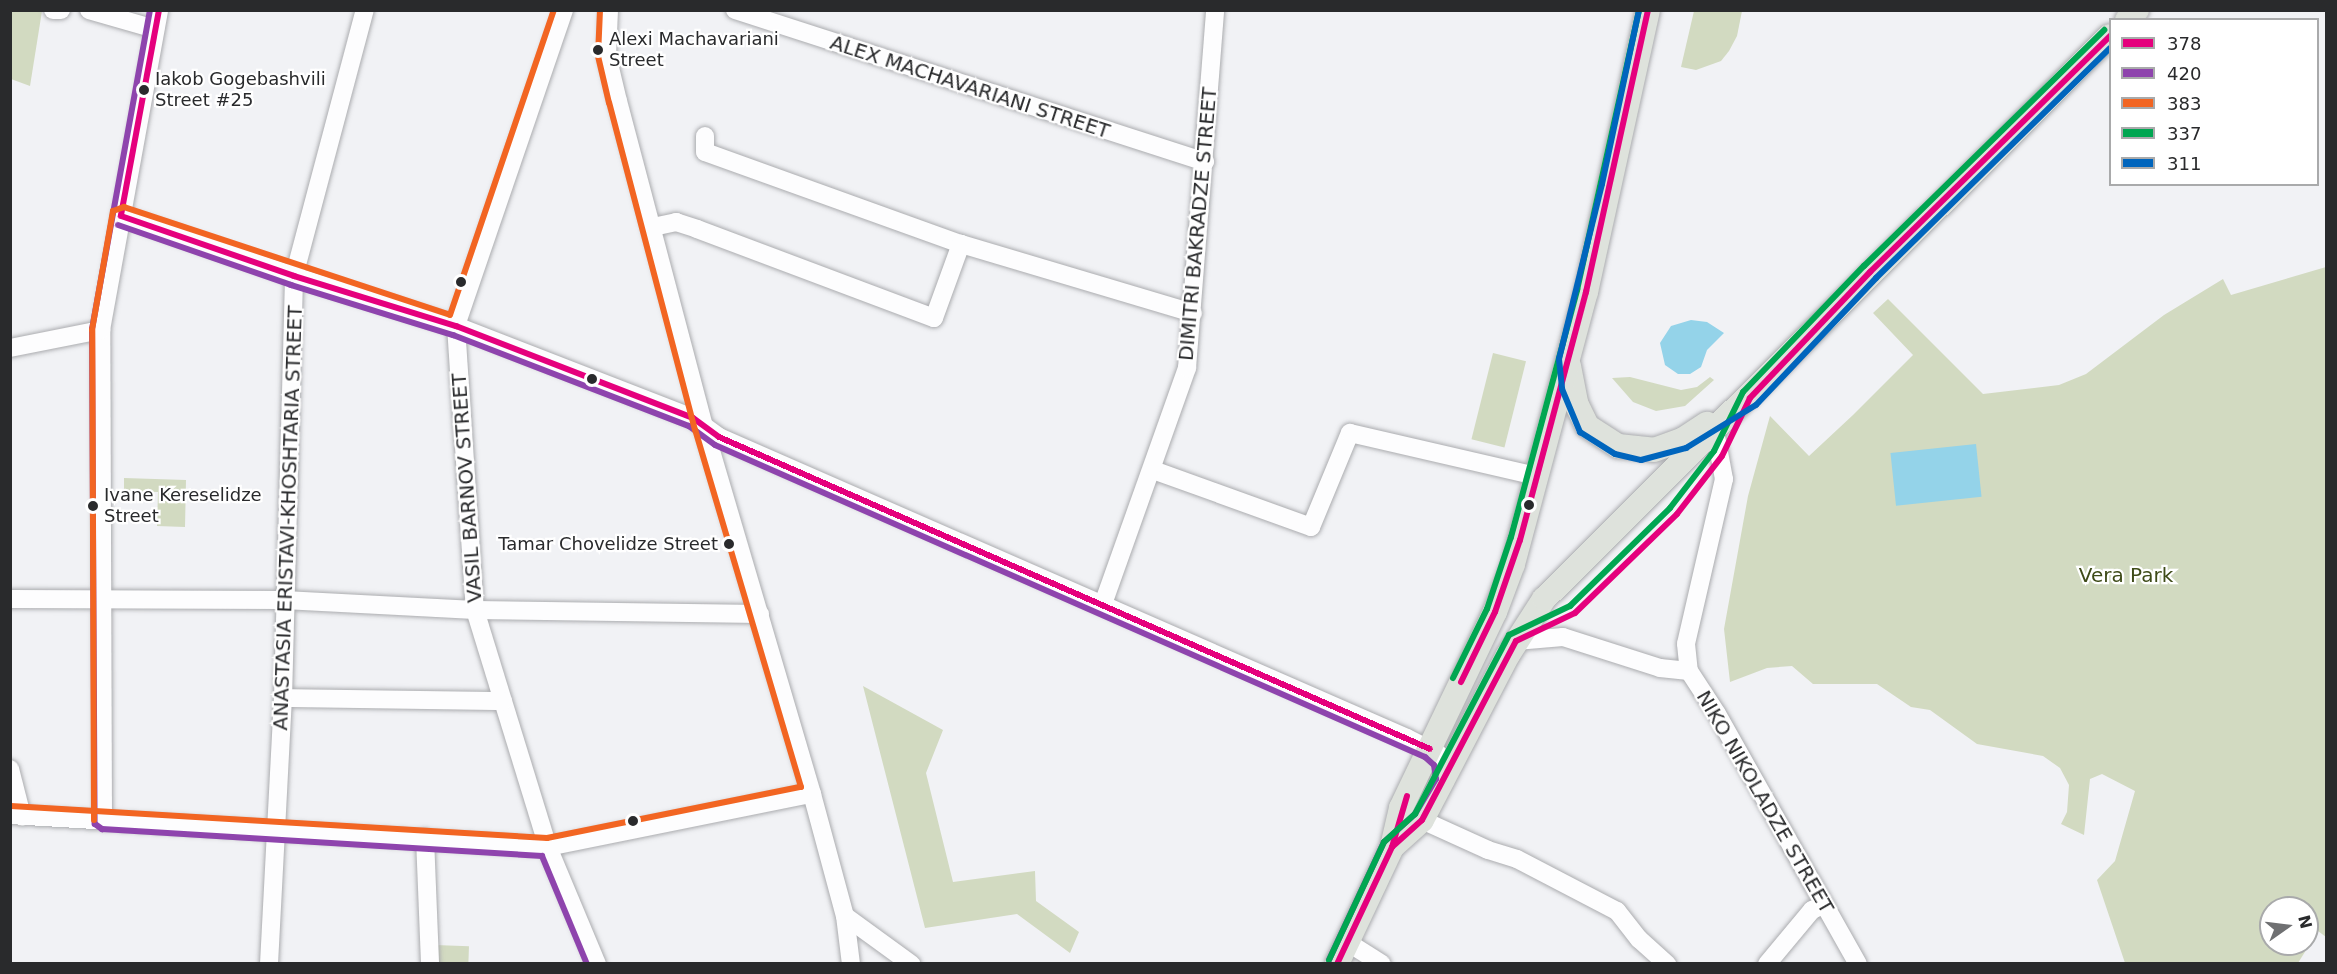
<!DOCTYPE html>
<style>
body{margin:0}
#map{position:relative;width:2337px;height:974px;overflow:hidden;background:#f1f2f5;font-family:"DejaVu Sans",sans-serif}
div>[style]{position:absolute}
.green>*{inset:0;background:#d2dac1;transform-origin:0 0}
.water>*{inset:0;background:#94d3e9;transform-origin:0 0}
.roads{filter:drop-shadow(0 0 2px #abacaf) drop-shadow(0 0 2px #abacaf)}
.minor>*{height:18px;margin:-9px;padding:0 9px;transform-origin:9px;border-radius:9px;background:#fdfdfe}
.major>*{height:24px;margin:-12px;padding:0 12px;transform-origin:12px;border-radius:12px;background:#dee2dc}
.bus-1>*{height:6px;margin:-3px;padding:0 3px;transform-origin:3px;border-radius:3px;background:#e5007d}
.bus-2>*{height:6px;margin:-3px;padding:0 3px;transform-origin:3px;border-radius:3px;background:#8e44ad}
.bus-3>*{height:6px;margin:-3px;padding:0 3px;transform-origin:3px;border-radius:3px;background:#f26522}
.bus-4>*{height:6px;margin:-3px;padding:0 3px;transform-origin:3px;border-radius:3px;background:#00a651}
.bus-5>*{height:6px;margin:-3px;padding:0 3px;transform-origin:3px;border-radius:3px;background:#0065bd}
.dots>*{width:16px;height:16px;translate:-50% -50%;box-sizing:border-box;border:3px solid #fff;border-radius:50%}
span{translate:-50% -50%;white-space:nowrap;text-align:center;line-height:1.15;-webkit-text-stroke:4.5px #fff;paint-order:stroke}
.bus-label{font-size:18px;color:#292a2c}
.left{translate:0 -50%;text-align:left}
.right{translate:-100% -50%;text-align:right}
.street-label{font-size:20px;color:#292a2c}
.park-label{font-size:20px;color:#3e4b18}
.frame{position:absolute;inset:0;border:12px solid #292a2c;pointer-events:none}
.legend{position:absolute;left:2109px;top:18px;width:210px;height:168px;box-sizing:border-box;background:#fff;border:2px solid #a9aaab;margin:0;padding:8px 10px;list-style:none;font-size:18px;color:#292a2c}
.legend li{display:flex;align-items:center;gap:12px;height:30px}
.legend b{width:30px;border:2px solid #a9aaab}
.north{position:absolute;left:2259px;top:896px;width:60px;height:60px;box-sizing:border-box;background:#fff;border:2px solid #a9aaab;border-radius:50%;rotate:76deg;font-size:16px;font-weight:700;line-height:24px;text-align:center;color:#292a2c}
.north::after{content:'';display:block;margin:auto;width:21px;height:27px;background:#6f7072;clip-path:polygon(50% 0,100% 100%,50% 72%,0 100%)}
</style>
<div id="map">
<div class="green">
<div style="clip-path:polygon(10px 11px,42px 11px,30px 86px,11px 79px)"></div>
<div style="clip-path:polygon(1694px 11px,1742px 11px,1737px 36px,1729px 51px,1721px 61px,1696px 70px,1681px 67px)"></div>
<div style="clip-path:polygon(evenodd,2326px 267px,2326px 937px,2318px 931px,2298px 963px,2125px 963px,2097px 880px,2115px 861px,2135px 791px,2102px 774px,2090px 779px,2084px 835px,2061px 824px,2067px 812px,2069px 785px,2060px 768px,2043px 756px,1977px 744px,1930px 710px,1911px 707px,1877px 684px,1813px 684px,1792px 666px,1767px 668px,1730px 682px,1724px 629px,1748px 496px,1770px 416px,1809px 456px,1853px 415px,1913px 355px,1873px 313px,1888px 299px,1983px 394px,2059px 385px,2086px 374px,2164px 315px,2223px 279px,2231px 295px,2326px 267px,2271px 908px,2307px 908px,2307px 944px,2271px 944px,2271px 908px)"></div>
<div style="left:1493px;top:353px;width:34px;height:89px;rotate:14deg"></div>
<div style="clip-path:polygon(1630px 377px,1681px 390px,1697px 387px,1710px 377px,1714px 380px,1685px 406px,1656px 411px,1633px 402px,1612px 378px)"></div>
<div style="clip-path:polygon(124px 478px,186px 480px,185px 527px,157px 526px,158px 492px,124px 491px)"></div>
<div style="clip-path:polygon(863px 686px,943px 730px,926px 773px,953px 882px,1035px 871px,1036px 901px,1079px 932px,1070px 953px,1017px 914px,925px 928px)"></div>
<div style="left:435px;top:945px;width:34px;height:18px;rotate:2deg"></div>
</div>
<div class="water">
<div style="clip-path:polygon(1691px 320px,1707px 322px,1724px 333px,1707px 350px,1701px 367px,1690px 374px,1678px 374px,1665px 365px,1660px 343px,1671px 326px)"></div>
<div style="left:1976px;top:444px;width:53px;height:86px;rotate:84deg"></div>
</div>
<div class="roads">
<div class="minor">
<div style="left:53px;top:10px;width:8px"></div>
<div style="left:89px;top:10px;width:69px;rotate:16.1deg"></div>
<div style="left:564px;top:10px;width:334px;rotate:108.9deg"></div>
<div style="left:456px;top:326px;width:285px;rotate:86.2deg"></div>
<div style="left:475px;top:610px;width:248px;rotate:72.9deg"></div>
<div style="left:548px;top:847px;width:127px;rotate:67.3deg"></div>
<div style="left:609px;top:10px;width:45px;rotate:92.5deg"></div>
<div style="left:607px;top:55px;width:47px;rotate:76.6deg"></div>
<div style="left:618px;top:101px;width:337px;rotate:75.2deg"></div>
<div style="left:704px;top:427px;width:383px;rotate:73.6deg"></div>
<div style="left:812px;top:794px;width:126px;rotate:74.9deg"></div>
<div style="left:845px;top:916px;width:48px;rotate:82.9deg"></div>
<div style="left:735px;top:10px;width:494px;rotate:17.9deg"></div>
<div style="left:705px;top:136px;width:16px;rotate:90deg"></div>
<div style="left:705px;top:152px;width:272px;rotate:19.8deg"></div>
<div style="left:961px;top:244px;width:242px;rotate:16.6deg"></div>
<div style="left:121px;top:216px;width:183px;rotate:19.1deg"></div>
<div style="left:294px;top:276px;width:170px;rotate:17.2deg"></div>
<div style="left:456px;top:326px;width:254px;rotate:21.2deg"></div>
<div style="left:693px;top:418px;width:32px;rotate:36deg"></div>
<div style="left:719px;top:437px;width:751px;rotate:23.63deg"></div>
<div style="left:1407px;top:738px;width:35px;rotate:27deg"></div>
<div style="left:1438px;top:754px;width:28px;rotate:75deg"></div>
<div style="left:653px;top:227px;width:24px;rotate:-12deg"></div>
<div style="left:676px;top:222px;width:22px;rotate:18deg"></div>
<div style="left:697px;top:229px;width:253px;rotate:20.6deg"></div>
<div style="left:934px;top:318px;width:79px;rotate:-70deg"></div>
<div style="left:10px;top:348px;width:93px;rotate:-11.2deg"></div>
<div style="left:1715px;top:431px;width:49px;rotate:79.4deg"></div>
<div style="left:1724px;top:479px;width:169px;rotate:103deg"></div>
<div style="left:1686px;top:644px;width:27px;rotate:84deg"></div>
<div style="left:1689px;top:671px;width:51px;rotate:56.9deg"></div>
<div style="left:1717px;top:714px;width:287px;rotate:60.6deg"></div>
<div style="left:1153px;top:470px;width:168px;rotate:19.8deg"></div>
<div style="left:1311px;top:527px;width:102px;rotate:-67.5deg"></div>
<div style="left:1350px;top:433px;width:191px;rotate:13deg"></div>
<div style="left:10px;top:599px;width:274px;rotate:0.2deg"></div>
<div style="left:284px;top:600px;width:191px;rotate:3deg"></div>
<div style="left:475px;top:610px;width:285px;rotate:0.8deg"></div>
<div style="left:1103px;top:604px;width:251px;rotate:-70.4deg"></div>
<div style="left:1187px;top:368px;width:359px;rotate:-85.5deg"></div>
<div style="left:1516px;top:641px;width:47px;rotate:-4.9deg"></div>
<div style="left:1563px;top:637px;width:102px;rotate:17.7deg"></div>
<div style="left:1660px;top:668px;width:29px;rotate:6deg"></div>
<div style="left:283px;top:698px;width:220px;rotate:0.8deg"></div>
<div style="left:10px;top:769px;width:49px;rotate:75.7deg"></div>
<div style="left:10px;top:815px;width:539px;rotate:3.4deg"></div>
<div style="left:548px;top:847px;width:269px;rotate:-11.4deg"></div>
<div style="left:103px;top:820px;width:490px;rotate:-90.2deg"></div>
<div style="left:101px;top:330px;width:325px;rotate:-79.7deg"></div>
<div style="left:1422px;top:820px;width:72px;rotate:24.4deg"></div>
<div style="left:1488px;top:850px;width:30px;rotate:17deg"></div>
<div style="left:1517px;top:859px;width:113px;rotate:27.5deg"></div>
<div style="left:1617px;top:911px;width:36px;rotate:52deg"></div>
<div style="left:1639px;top:939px;width:38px;rotate:42deg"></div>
<div style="left:425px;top:838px;width:126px;rotate:87.7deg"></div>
<div style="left:845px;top:916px;width:82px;rotate:36deg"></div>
<div style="left:1347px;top:942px;width:41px;rotate:32.2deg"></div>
<div style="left:269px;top:964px;width:266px;rotate:-87deg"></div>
<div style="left:283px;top:698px;width:422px;rotate:-88.5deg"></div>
<div style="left:294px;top:276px;width:275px;rotate:-75.1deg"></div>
<div style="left:1767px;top:964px;width:70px;rotate:-50.2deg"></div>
<div style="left:1812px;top:910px;width:12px;rotate:-24deg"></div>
</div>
<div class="major">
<div style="left:2127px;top:20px;width:14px;rotate:-45deg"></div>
<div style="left:1569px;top:366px;width:38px;rotate:79deg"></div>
<div style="left:1576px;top:403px;width:25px;rotate:64deg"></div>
<div style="left:1587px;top:426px;width:37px;rotate:33deg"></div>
<div style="left:1618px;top:446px;width:36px;rotate:6deg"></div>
<div style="left:1654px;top:450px;width:30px;rotate:-20deg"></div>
<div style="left:1682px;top:440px;width:30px;rotate:-33deg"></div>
<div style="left:1392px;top:847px;width:40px;rotate:-42deg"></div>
<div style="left:1422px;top:820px;width:186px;rotate:-62.5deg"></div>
<div style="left:1508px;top:655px;width:67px;rotate:-57.3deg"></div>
<div style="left:1544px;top:599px;width:798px;rotate:-44.85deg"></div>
<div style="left:1337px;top:964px;width:129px;rotate:-64.8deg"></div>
<div style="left:1392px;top:847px;width:40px;rotate:-77deg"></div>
<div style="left:1401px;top:808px;width:217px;rotate:-64.4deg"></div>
<div style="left:1495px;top:612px;width:51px;rotate:-69.4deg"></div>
<div style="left:1513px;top:564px;width:282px;rotate:-75deg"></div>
<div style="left:1586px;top:292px;width:289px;rotate:-77.6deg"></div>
</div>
</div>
<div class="bus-1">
<div style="left:159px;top:10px;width:209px;rotate:100.5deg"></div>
<div style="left:121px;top:216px;width:183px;rotate:19.1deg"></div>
<div style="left:294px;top:276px;width:170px;rotate:17.2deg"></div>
<div style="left:456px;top:326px;width:254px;rotate:21.2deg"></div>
<div style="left:693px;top:418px;width:32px;rotate:36deg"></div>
<div style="left:719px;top:437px;width:776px;rotate:23.69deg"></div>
<div style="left:1461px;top:682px;width:78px;rotate:-64.1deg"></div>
<div style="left:1495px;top:612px;width:76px;rotate:-70.9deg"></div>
<div style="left:1520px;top:540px;width:257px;rotate:-75.1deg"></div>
<div style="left:1586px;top:292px;width:289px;rotate:-77.6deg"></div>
<div style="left:1392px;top:847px;width:40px;rotate:-42deg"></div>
<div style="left:1422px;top:820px;width:202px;rotate:-62.3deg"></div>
<div style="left:1516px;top:641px;width:65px;rotate:-25.4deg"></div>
<div style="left:1575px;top:613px;width:142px;rotate:-44.1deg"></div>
<div style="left:1677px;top:514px;width:73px;rotate:-52.2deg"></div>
<div style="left:1722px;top:456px;width:64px;rotate:-64.2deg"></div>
<div style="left:1750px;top:398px;width:174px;rotate:-46.4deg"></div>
<div style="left:1870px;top:272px;width:337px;rotate:-44.5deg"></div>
<div style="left:1337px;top:964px;width:129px;rotate:-64.8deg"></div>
<div style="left:1392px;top:847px;width:53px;rotate:-73.6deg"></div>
</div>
<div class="bus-2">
<div style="left:150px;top:10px;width:324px;rotate:100.3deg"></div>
<div style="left:92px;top:329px;width:495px;rotate:89.7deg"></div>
<div style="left:95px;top:824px;width:9px;rotate:36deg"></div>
<div style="left:102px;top:829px;width:441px;rotate:3.5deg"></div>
<div style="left:542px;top:856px;width:117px;rotate:67.4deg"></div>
<div style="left:118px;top:225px;width:183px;rotate:19.1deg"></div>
<div style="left:291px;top:285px;width:170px;rotate:17.2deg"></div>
<div style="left:453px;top:335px;width:253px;rotate:21.1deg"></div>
<div style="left:689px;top:426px;width:32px;rotate:36deg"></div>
<div style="left:715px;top:445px;width:776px;rotate:23.72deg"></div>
<div style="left:1425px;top:757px;width:12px;rotate:42deg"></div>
<div style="left:1434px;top:765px;width:14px;rotate:82deg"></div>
<div style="left:1436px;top:779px;width:41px;rotate:121deg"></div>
<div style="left:1415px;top:814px;width:42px;rotate:137.9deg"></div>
<div style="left:1384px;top:842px;width:130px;rotate:115deg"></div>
</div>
<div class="bus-3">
<div style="left:11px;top:806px;width:537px;rotate:3.42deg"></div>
<div style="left:547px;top:838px;width:259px;rotate:-11.4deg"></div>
<div style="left:801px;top:787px;width:372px;rotate:-106.5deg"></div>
<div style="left:695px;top:430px;width:338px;rotate:-104.7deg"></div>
<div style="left:609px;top:103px;width:48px;rotate:-103.2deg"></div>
<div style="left:598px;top:56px;width:46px;rotate:-87.5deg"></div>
<div style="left:94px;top:820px;width:490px;rotate:-90.2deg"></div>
<div style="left:92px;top:330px;width:121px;rotate:-80deg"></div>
<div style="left:113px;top:211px;width:12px;rotate:-20deg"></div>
<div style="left:124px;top:207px;width:343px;rotate:18.3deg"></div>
<div style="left:450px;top:315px;width:322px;rotate:-71.2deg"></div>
</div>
<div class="bus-4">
<div style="left:1453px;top:678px;width:77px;rotate:-63.8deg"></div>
<div style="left:1487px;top:609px;width:76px;rotate:-71.6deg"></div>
<div style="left:1511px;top:537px;width:256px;rotate:-75deg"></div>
<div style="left:1577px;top:290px;width:287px;rotate:-77.5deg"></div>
<div style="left:1329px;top:960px;width:130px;rotate:-65deg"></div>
<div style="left:1384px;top:842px;width:42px;rotate:-42.1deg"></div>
<div style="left:1415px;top:814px;width:202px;rotate:-62.3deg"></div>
<div style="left:1509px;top:635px;width:68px;rotate:-25.4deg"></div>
<div style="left:1570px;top:606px;width:140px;rotate:-44.4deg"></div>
<div style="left:1670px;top:508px;width:72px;rotate:-52.3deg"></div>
<div style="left:1714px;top:451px;width:66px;rotate:-63.8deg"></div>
<div style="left:1743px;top:392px;width:175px;rotate:-46.2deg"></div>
<div style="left:1864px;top:266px;width:337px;rotate:-44.5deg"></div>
</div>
<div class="bus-5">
<div style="left:1639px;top:10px;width:178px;rotate:102deg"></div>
<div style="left:1602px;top:184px;width:180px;rotate:103.8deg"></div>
<div style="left:1559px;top:359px;width:30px;rotate:84deg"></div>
<div style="left:1562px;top:389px;width:47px;rotate:67.3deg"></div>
<div style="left:1580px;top:432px;width:41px;rotate:32.2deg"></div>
<div style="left:1615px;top:454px;width:27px;rotate:13deg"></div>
<div style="left:1641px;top:460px;width:47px;rotate:-14.9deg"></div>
<div style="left:1686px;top:448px;width:82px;rotate:-31.6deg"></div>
<div style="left:1756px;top:405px;width:175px;rotate:-46.6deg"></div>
<div style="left:1876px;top:278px;width:328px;rotate:-44.5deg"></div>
</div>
<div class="dots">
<div style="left:598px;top:50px;background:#292a2c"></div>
<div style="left:144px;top:90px;background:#292a2c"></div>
<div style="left:461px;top:282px;background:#292a2c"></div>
<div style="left:592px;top:379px;background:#292a2c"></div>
<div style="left:1529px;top:505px;background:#292a2c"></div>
<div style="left:93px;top:506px;background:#292a2c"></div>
<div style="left:729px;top:544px;background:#292a2c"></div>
<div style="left:633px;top:821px;background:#292a2c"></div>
</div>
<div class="bus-label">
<span class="left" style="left:609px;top:50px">Alexi Machavariani<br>Street</span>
<span class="left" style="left:155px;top:90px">Iakob Gogebashvili<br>Street #25</span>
<span class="left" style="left:104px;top:506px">Ivane Kereselidze<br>Street</span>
<span class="right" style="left:718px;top:544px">Tamar Chovelidze Street</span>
</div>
<div class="street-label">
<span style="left:970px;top:87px;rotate:18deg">ALEX MACHAVARIANI STREET</span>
<span style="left:1198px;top:224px;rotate:-85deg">DIMITRI BAKRADZE STREET</span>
<span style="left:467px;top:488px;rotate:-94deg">VASIL BARNOV STREET</span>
<span style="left:288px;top:518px;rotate:-88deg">ANASTASIA ERISTAVI-KHOSHTARIA STREET</span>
<span style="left:1765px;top:802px;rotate:60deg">NIKO NIKOLADZE STREET</span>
</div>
<div class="park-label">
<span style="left:2126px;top:575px">Vera Park</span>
</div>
<div class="frame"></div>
<ul class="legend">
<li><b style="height:8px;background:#e5007d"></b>378</li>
<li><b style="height:8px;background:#8e44ad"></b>420</li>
<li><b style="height:8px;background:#f26522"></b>383</li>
<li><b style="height:8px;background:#00a651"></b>337</li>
<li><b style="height:8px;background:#0065bd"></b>311</li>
</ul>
<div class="north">N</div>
</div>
